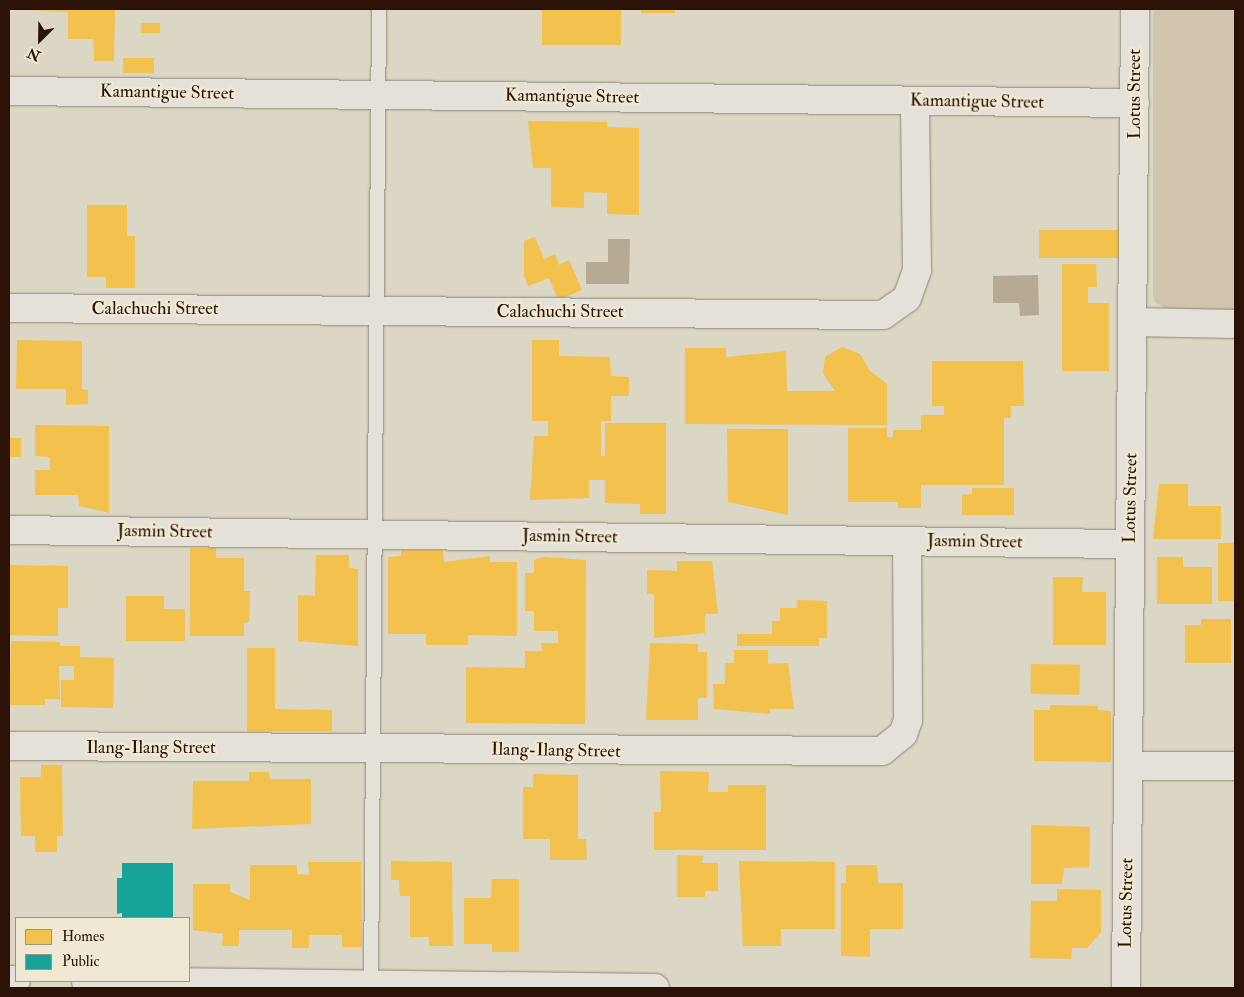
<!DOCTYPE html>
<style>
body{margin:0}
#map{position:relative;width:1244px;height:997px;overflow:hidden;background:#dcd6c4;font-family:"IM FELL Double Pica",serif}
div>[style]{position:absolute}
.green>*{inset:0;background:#d0c6ad}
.water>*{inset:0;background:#b6aa92}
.homes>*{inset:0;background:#f2c14e;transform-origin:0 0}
.public>*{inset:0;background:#17a398}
.roads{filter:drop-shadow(0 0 1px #8d877b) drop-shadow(0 0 1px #8d877b)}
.service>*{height:14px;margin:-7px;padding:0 7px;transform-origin:7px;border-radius:7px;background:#e4e1d8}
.minor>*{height:28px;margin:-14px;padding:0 14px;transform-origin:14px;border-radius:14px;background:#e4e1d8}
span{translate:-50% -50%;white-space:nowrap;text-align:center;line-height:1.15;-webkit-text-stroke:5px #efe8d2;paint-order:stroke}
.street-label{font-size:18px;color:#2b1106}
.frame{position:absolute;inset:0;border:10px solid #2b1106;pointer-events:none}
.legend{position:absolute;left:15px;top:917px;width:175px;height:65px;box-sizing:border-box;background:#efe8d2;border:1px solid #a19280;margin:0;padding:6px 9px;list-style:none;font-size:15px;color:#2b1106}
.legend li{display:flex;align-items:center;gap:10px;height:25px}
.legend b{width:25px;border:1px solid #a19280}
.north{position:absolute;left:15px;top:15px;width:50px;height:50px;-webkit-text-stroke:4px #efe8d2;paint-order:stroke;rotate:203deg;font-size:14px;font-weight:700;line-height:20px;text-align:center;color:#2b1106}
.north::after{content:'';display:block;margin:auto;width:18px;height:22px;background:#2b1106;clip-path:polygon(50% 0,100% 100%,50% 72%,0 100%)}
</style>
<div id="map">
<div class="green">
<div style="clip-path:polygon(1153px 9px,1235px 9px,1235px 311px,1170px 311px,1155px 302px,1153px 294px)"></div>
</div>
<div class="water">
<div style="clip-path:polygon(608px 239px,630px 239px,629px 284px,586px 284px,586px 262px,608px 262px)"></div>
<div style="clip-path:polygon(1038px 275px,1039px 315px,1020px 316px,1019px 303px,993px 303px,993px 276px)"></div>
</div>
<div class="homes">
<div style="clip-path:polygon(9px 9px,115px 9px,114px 61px,94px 61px,93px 39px,68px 39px,68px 12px)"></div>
<div style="left:542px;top:9px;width:79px;height:36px"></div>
<div style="left:641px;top:9px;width:34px;height:4px"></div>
<div style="left:141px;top:23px;width:19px;height:10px"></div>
<div style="left:123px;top:58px;width:31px;height:15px"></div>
<div style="clip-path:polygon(528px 121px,607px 122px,607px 127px,639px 128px,639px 215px,607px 214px,607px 193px,584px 192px,584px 208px,551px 207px,551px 168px,533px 168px)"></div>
<div style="clip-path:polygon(87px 205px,127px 205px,127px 236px,135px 236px,135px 288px,106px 288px,106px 277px,87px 277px)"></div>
<div style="left:1039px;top:230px;width:83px;height:28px"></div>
<div style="clip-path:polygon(535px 237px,544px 259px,555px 254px,559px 265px,569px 260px,582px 290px,558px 300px,549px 278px,528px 286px,524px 276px,524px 241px)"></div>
<div style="clip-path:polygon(1062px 264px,1096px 264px,1097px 287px,1088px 287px,1088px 303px,1109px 303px,1109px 371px,1062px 371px)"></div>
<div style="clip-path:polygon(17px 340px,82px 341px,82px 389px,88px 390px,88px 404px,66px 405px,66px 389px,16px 389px)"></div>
<div style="clip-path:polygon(532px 340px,559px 340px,559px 356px,610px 357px,611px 376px,629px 377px,629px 396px,611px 396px,611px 421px,601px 421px,601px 456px,605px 456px,605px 423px,666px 423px,666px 514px,640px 514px,640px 504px,605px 503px,605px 480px,589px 480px,589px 498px,530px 500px,534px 436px,548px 436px,548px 421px,532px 421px)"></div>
<div style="clip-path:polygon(842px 347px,860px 354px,870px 371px,887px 384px,887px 425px,685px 424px,685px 348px,726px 348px,726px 357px,786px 351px,787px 391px,835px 391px,823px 373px,825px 357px)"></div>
<div style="clip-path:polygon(932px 361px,1023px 361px,1024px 406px,1011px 406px,1011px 418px,1004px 418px,1004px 485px,921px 485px,921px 508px,898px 508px,898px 502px,848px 502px,848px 428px,887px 428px,887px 437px,893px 437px,893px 430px,921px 430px,921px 415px,944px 415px,944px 406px,932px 406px)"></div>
<div style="clip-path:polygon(35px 425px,109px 426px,109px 513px,79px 506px,78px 495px,35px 495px,35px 470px,50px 470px,50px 457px,35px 456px)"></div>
<div style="clip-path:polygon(727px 429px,788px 429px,788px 515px,728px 502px)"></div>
<div style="left:9px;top:438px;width:12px;height:19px"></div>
<div style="clip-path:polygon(1159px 484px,1188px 484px,1188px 506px,1221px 506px,1221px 539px,1153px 539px)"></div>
<div style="clip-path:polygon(972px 488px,1014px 488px,1014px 515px,962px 515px,962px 495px,972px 494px)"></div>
<div style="left:1218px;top:543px;width:17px;height:58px"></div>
<div style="clip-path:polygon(190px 548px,216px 548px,216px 558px,244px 558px,244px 591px,250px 591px,249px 622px,244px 623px,244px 636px,190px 636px)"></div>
<div style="clip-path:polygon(401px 550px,443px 550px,444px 562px,490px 556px,490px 562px,517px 562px,517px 636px,468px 635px,468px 645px,426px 645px,426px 634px,388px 634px,388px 557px,401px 556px)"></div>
<div style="clip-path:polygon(316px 555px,349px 555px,349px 568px,358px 569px,358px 646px,298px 641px,298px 595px,315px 596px)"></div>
<div style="clip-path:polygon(544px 557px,586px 560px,585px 724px,466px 723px,466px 667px,525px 668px,525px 651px,542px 651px,541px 643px,558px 643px,558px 631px,534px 631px,534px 611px,525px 611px,525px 573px,534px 573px,534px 560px)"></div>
<div style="clip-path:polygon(1157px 557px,1183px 557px,1183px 567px,1212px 567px,1212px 604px,1157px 604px)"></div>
<div style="clip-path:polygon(677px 561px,712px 561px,718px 614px,705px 614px,705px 633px,654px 638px,654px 594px,647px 594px,647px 570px,677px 571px)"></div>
<div style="clip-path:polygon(9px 565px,68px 566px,68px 608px,58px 608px,58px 636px,9px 635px)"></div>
<div style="clip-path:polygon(1053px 577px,1083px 577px,1082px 592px,1106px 592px,1106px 645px,1053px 645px)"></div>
<div style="clip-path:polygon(126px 596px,164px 596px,164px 609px,185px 609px,185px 641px,126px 641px)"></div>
<div style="clip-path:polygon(797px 600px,827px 601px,827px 638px,819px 638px,819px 646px,737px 646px,737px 634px,772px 634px,772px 621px,780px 621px,780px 608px,797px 608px)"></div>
<div style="clip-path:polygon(1201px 619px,1231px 619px,1231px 663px,1185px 663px,1185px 625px,1201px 625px)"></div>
<div style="clip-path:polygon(11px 641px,60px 642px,60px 646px,80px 646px,80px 657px,114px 658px,113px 708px,61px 707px,61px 680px,74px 680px,74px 666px,59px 666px,60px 699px,45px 699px,45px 705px,9px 705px)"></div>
<div style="clip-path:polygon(650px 643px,698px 644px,698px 652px,707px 652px,707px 698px,698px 698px,698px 720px,646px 720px)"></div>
<div style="clip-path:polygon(247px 648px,275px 648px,275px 709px,332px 710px,332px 731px,247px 731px)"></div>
<div style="clip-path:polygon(734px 650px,768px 650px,768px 664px,788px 663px,794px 709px,770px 709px,770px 714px,714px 709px,713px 684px,725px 684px,725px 663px,734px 663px)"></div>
<div style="left:1031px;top:664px;width:49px;height:30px;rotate:1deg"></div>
<div style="clip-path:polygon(1050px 705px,1098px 706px,1098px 710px,1111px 711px,1111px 762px,1034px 761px,1034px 710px,1050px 710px)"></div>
<div style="clip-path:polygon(41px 765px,62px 765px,63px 836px,57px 836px,57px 852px,35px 852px,35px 836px,21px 836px,20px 777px,41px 777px)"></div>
<div style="clip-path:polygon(660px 771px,709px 772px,708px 792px,728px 792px,728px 785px,766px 785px,766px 850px,654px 850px,654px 812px,661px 812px)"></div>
<div style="clip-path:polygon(249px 772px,269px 772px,270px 779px,311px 779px,311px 824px,192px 829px,193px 781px,249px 781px)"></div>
<div style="clip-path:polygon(533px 774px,578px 775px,578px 839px,586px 839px,587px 860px,550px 860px,550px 839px,523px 839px,523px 787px,533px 787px)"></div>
<div style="clip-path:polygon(1031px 825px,1090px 827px,1089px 867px,1064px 868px,1062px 884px,1031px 884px)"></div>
<div style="clip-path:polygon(677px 855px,703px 856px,702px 863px,718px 863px,718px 891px,705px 891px,705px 897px,677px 897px)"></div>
<div style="clip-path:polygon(391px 861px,452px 862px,453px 946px,429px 946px,429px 937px,410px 937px,410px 896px,400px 896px,399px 880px,391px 880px)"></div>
<div style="clip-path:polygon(739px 861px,835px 862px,835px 929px,781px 929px,781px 946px,743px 946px)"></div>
<div style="clip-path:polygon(308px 862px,361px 862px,362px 947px,342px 947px,342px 935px,309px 935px,309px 948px,292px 948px,292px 930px,239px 930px,239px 946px,222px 946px,223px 934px,193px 930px,193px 884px,230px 884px,230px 892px,250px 900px,250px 865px,297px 865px,297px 874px,309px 875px)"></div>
<div style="clip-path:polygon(846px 865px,877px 865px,878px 883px,903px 883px,903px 929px,870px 929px,870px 957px,841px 956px,841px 883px,846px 883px)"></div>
<div style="clip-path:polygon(492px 879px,519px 879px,519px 952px,492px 952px,492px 944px,464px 944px,464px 898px,491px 898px)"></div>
<div style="clip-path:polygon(1057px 889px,1101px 890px,1101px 932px,1087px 948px,1072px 948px,1071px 959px,1030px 958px,1031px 901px,1057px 901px)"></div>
</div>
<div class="public">
<div style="clip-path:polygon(122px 863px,173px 863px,173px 918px,122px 918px,122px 913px,117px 914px,117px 878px,122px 878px)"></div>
</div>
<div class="roads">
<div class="service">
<div style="left:371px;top:984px;width:975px;rotate:-89.53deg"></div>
</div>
<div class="minor">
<div style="left:9px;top:91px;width:1126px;rotate:0.61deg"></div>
<div style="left:9px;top:308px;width:874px;rotate:0.46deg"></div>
<div style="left:883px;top:315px;width:29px;rotate:-35deg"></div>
<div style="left:907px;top:298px;width:30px;rotate:-70deg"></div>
<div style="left:917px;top:270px;width:169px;rotate:-90.7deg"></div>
<div style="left:1133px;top:322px;width:102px;rotate:1.1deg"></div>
<div style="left:9px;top:530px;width:1121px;rotate:0.72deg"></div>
<div style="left:9px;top:746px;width:873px;rotate:0.33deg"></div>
<div style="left:882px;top:751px;width:27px;rotate:-39deg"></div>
<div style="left:903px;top:734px;width:15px;rotate:-70deg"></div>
<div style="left:908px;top:720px;width:179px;rotate:-90.3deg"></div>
<div style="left:1129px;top:766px;width:106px"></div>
<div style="left:9px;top:980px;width:7px"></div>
<div style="left:86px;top:981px;width:569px;rotate:0.7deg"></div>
<div style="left:1126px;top:988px;width:979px;rotate:-89.47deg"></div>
</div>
</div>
<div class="street-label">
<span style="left:167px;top:93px;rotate:1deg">Kamantigue Street</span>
<span style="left:1135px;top:94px;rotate:-90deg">Lotus Street</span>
<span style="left:572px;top:97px;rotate:1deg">Kamantigue Street</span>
<span style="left:977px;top:102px;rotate:1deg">Kamantigue Street</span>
<span style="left:155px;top:309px">Calachuchi Street</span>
<span style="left:560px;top:312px">Calachuchi Street</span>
<span style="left:1131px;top:498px;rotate:-89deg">Lotus Street</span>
<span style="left:165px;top:532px;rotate:1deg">Jasmin Street</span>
<span style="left:570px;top:537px;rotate:1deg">Jasmin Street</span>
<span style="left:975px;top:542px;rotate:1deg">Jasmin Street</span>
<span style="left:151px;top:748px">Ilang-Ilang Street</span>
<span style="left:556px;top:751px;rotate:1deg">Ilang-Ilang Street</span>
<span style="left:1127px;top:903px;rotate:-89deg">Lotus Street</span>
</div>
<div class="frame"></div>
<ul class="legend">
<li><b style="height:14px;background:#f2c14e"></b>Homes</li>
<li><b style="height:14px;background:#17a398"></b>Public</li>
</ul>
<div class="north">N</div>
</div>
